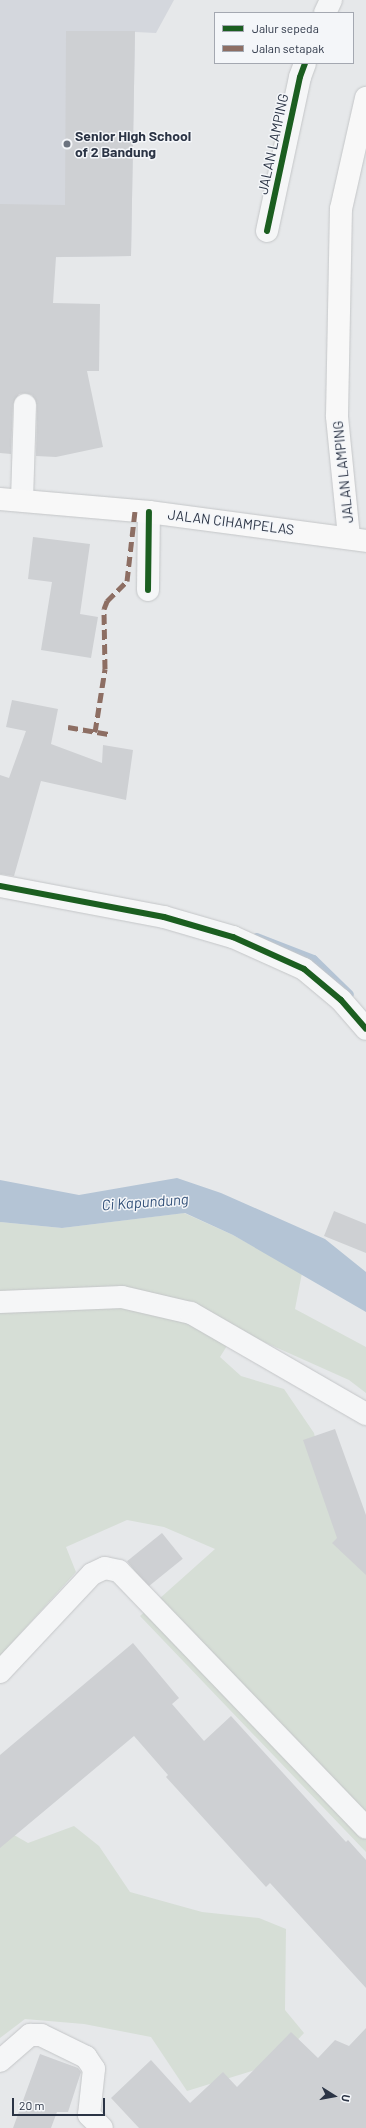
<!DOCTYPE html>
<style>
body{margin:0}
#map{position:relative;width:366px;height:2128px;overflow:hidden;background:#e6e8ea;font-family:Barlow,sans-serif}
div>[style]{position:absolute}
.built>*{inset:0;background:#d4d7dd}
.green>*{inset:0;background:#d6ded6}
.water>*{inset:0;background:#b4c4d5}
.stream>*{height:9px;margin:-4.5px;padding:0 4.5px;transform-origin:4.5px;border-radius:4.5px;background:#b4c4d5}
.building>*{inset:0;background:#ced0d3;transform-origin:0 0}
.roads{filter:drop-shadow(0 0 1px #c4c6c8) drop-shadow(0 0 1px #c4c6c8)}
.minor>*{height:22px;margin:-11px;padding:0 11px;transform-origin:11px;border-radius:11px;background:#f5f6f7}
.major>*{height:22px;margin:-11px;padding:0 11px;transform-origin:11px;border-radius:11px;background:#f8f8f8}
.quiet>*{height:5px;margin-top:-2.5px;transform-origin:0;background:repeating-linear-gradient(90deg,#8d6e63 0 10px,transparent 0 15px)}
.cycleway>*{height:6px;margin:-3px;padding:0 3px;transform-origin:3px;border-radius:3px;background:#1b5e20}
.dots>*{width:11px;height:11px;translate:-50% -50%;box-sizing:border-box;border:2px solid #f4f6f9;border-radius:50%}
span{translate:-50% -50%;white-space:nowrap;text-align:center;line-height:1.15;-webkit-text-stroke:3px #f4f6f9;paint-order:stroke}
.poi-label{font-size:14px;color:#2b3445;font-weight:700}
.left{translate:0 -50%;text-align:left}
.street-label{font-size:14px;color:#2b3445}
.water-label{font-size:15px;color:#34527a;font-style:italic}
.legend{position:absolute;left:214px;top:12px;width:140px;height:52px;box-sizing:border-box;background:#f4f6f9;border:1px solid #a4a8b1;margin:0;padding:5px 7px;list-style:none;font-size:12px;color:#2b3445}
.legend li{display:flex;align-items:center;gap:8px;height:20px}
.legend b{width:20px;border:1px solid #a4a8b1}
.north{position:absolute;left:314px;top:2076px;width:40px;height:40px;-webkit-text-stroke:3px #f4f6f9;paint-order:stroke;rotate:101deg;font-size:11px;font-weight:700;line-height:16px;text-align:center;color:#2b3445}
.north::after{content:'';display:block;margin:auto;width:14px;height:18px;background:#2b3445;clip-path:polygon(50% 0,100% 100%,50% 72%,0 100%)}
.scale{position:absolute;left:12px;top:2098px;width:93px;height:18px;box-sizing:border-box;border:2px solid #2b3445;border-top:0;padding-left:5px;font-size:12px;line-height:14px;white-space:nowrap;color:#2b3445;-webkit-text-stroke:3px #f4f6f9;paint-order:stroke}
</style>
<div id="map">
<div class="built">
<div style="clip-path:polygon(0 0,174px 0,156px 33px,135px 32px,131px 256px,0 258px)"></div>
</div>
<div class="green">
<div style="clip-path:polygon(184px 1213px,233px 1235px,302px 1273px,295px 1309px,366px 1347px,366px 1393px,349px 1380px,237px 1330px,220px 1357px,241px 1376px,284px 1389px,314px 1433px,325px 1479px,366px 1574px,366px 1852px,140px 1616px,215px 1549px,164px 1527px,127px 1520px,66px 1547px,76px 1572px,0 1656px,0 1222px,62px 1228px)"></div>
<div style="clip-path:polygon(74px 1826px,99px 1846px,130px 1892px,202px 1912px,259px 1918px,286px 1929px,285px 2010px,304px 2033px,275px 2064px,187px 2091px,151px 2037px,84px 2024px,25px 2019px,0 2038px,0 1827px,28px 1843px)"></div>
</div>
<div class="water">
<div style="clip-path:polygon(177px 1178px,221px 1193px,325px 1239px,366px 1272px,366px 1312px,233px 1235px,185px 1213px,62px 1228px,0 1222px,0 1180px,79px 1195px)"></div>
</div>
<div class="stream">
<div style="left:256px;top:937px;width:61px;rotate:21.1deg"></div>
<div style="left:313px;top:959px;width:50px;rotate:44.2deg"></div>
</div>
<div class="building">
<div style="clip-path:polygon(66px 31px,135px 31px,131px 256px,56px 257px,53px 303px,100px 304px,99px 371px,87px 371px,103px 447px,56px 457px,36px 456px,37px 405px,32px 395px,25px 393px,19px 394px,13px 404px,11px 454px,0 453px,0 204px,65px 205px)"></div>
<div style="clip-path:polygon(33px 537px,90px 544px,80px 614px,98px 617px,91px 658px,41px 650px,52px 582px,28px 579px)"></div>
<div style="clip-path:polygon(12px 700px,58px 709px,51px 744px,102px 763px,103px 745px,133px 750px,126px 800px,41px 781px,14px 876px,0 874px,0 775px,9px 778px,26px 731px,6px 727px)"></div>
<div style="clip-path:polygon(334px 1211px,366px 1224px,366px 1253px,324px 1236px)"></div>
<div style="clip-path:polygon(335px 1429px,366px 1515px,366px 1575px,332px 1543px,337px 1538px,303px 1440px)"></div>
<div style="left:162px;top:1533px;width:33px;height:45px;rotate:51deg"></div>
<div style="clip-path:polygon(133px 1643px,179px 1698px,172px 1704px,204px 1741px,231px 1716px,346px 1842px,348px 1840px,366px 1860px,366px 1988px,270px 1883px,266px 1887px,166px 1777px,168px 1775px,134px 1736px,0 1848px,0 1755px)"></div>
<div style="clip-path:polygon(366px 2028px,366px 2128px,139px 2128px,111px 2098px,151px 2060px,190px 2103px,223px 2072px,237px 2087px,291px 2032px,318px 2058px,335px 2040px,349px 2046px)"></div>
<div style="clip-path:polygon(40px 2054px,78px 2068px,81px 2072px,68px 2112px,57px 2112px,51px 2128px,13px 2128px)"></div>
</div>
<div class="roads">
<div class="minor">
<div style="left:325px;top:13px;width:14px;rotate:-65deg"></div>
<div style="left:267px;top:231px;width:157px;rotate:-77.9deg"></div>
<div style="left:300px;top:77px;width:15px;rotate:-70deg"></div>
<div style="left:22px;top:500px;width:95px;rotate:-88.2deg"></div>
<div style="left:148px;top:590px;width:78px;rotate:-89.3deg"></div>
<div style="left:0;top:886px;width:167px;rotate:10.7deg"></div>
<div style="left:164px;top:917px;width:72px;rotate:16.2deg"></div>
<div style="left:233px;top:937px;width:78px;rotate:24.3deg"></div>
<div style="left:304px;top:969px;width:48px;rotate:40deg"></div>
<div style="left:341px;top:1000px;width:38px;rotate:49deg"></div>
<div style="left:0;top:1302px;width:122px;rotate:-2.3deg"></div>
<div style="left:122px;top:1297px;width:71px;rotate:13.1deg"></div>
<div style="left:191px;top:1313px;width:202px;rotate:30deg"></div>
<div style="left:0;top:1672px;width:134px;rotate:-46.8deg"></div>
<div style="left:92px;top:1574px;width:14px;rotate:-25deg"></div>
<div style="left:105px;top:1568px;width:14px;rotate:12deg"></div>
<div style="left:119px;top:1571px;width:356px;rotate:46.1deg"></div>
<div style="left:0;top:2061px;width:40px;rotate:-41deg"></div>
<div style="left:30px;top:2035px;width:11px"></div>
<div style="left:41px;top:2035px;width:50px;rotate:26.1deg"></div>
<div style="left:86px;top:2057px;width:14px;rotate:56deg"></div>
<div style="left:94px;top:2069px;width:46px;rotate:96.2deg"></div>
<div style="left:89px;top:2115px;width:18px;rotate:45deg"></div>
</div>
<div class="major">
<div style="left:0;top:499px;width:150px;rotate:5deg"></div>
<div style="left:149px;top:512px;width:219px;rotate:7.6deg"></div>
<div style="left:349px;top:537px;width:122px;rotate:-95.7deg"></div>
<div style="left:337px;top:416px;width:207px;rotate:-88.9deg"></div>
<div style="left:341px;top:209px;width:114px;rotate:-77.3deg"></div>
</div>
</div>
<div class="quiet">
<div style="left:68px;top:727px;width:41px;rotate:9.9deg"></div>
<div style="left:95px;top:732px;width:64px;rotate:-81deg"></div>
<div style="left:105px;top:669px;width:60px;rotate:-91deg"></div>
<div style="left:104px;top:609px;width:9px;rotate:-69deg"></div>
<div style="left:107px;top:601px;width:28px;rotate:-45deg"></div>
<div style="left:127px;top:581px;width:70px;rotate:-83.5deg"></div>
</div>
<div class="cycleway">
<div style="left:267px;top:231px;width:157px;rotate:-77.9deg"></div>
<div style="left:300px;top:77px;width:15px;rotate:-70deg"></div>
<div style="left:148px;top:590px;width:78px;rotate:-89.3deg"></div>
<div style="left:0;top:886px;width:167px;rotate:10.7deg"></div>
<div style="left:164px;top:917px;width:72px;rotate:16.2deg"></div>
<div style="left:233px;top:937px;width:78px;rotate:24.3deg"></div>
<div style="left:304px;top:969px;width:48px;rotate:40deg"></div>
<div style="left:341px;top:1000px;width:38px;rotate:49deg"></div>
</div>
<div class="dots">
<div style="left:67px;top:144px;background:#6c737f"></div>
</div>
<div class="poi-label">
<span class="left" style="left:75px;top:144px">Senior High School<br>of 2 Bandung</span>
</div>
<div class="street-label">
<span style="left:273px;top:144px;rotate:-78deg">JALAN LAMPING</span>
<span style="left:343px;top:472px;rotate:-96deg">JALAN LAMPING</span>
<span style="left:231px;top:522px;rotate:7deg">JALAN CIHAMPELAS</span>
</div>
<div class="water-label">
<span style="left:145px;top:1202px;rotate:-4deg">Ci Kapundung</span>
</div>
<ul class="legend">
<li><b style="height:5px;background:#1b5e20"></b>Jalur sepeda</li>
<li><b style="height:5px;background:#8d6e63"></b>Jalan setapak</li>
</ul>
<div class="north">U</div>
<div class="scale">20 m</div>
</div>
